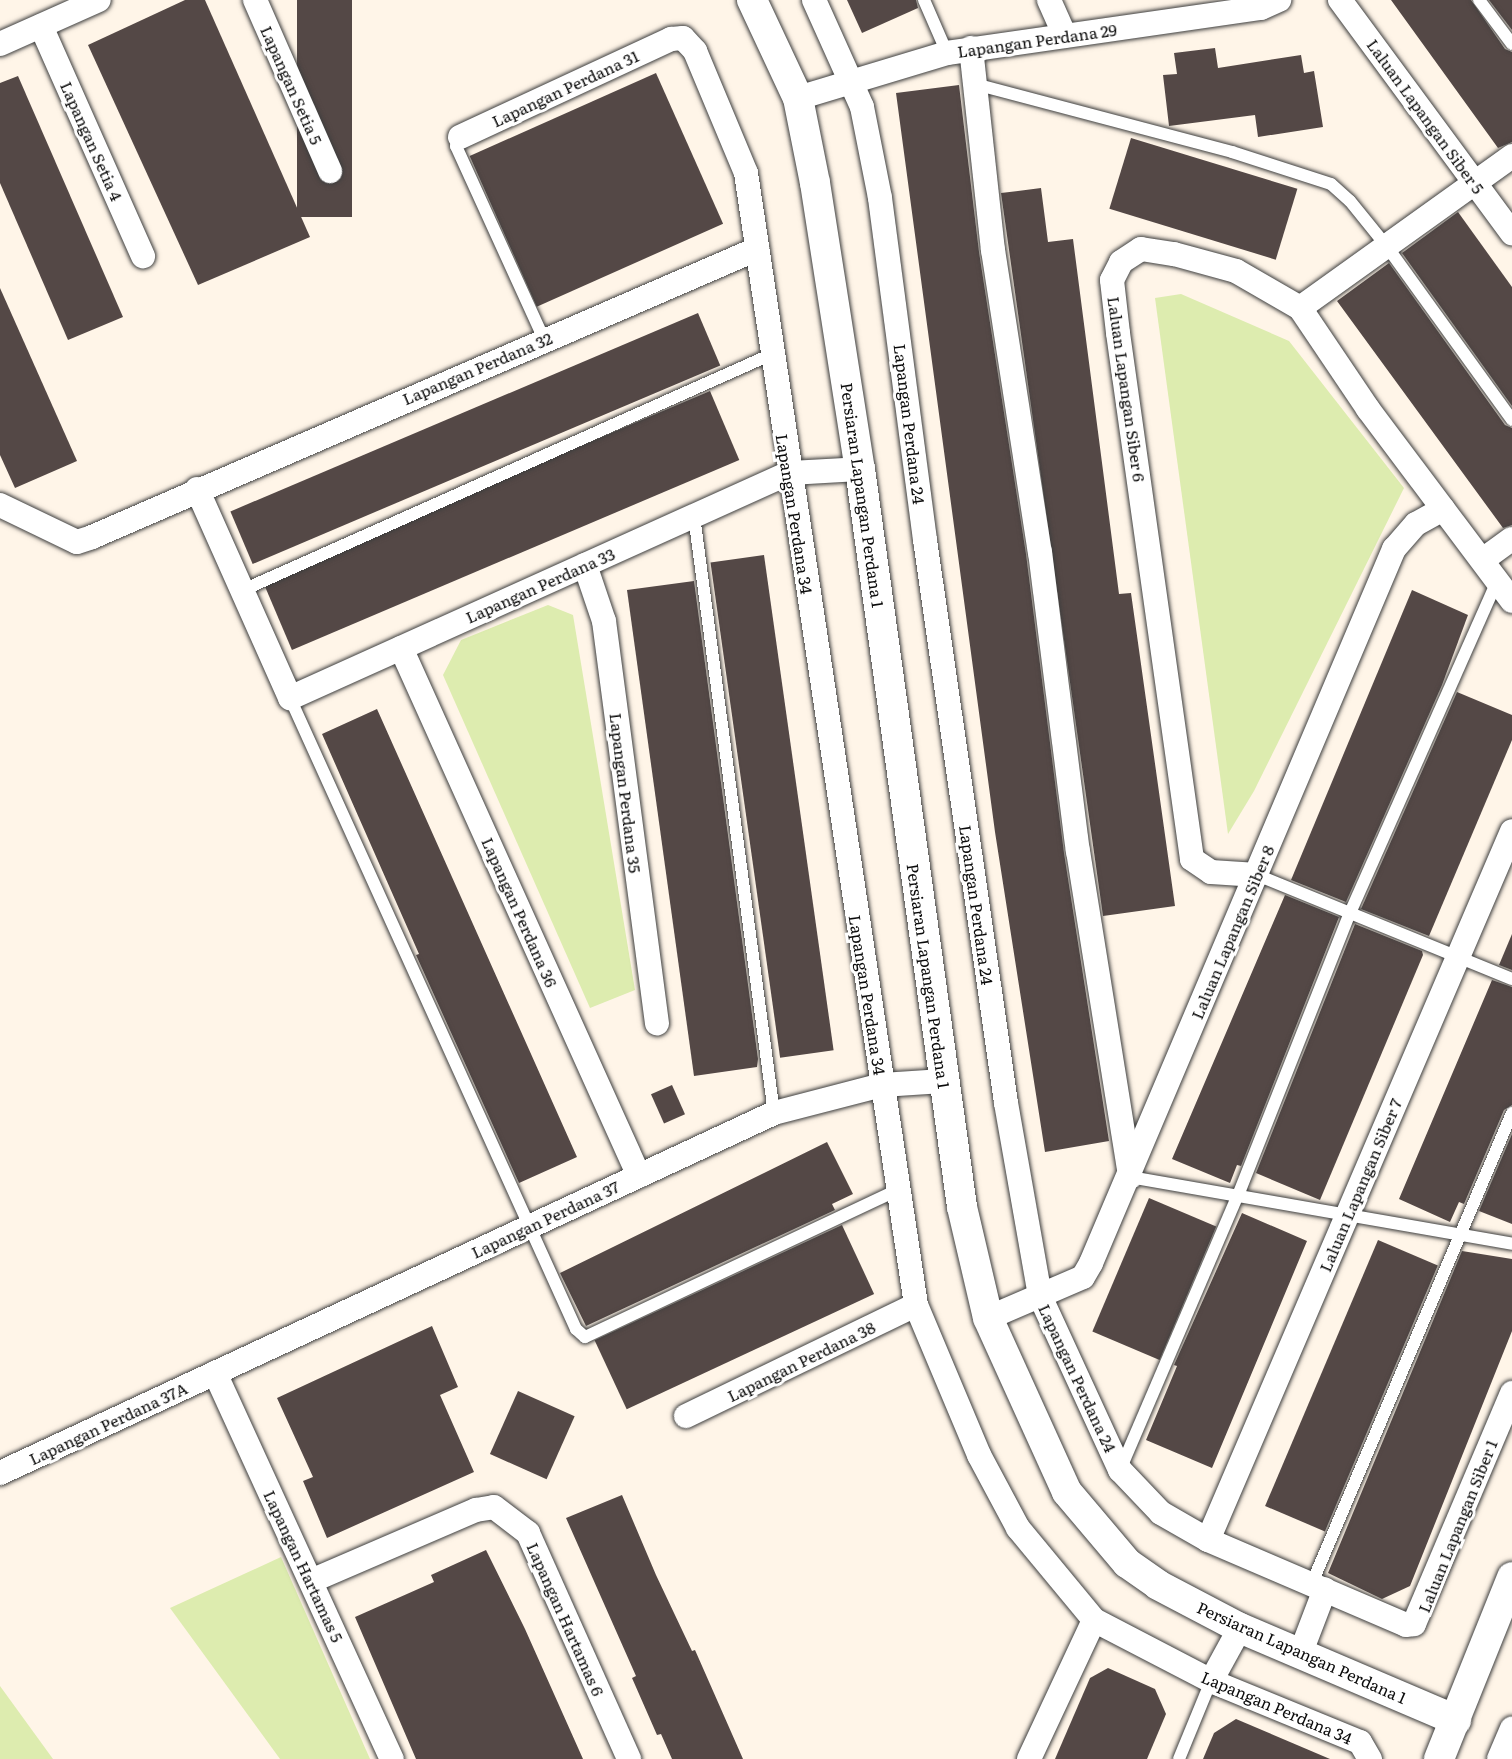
<!DOCTYPE html>
<style>
body{margin:0}
#map{position:relative;width:1512px;height:1759px;overflow:hidden;background:#fff5e8;font-family:Literata,serif}
div>[style]{position:absolute}
.green>*{inset:0;background:#ddecaf}
.building>*{inset:0;background:#544846;transform-origin:0 0}
.roads{filter:drop-shadow(0 0 2px #3e3e3e) drop-shadow(0 0 2px #3e3e3e)}
.service>*{height:12px;margin:-6px;padding:0 6px;transform-origin:6px;border-radius:6px;background:#fff}
.minor>*{height:24px;margin:-12px;padding:0 12px;transform-origin:12px;border-radius:12px;background:#fff}
.tertiary>*{height:30px;margin:-15px;padding:0 15px;transform-origin:15px;border-radius:15px;background:#fff}
span{translate:-50% -50%;white-space:nowrap;text-align:center;line-height:1.15;-webkit-text-stroke:6px #fff;paint-order:stroke}
.street-label{font-size:16px;color:#0b0b0b}
</style>
<div id="map">
<div class="green">
<div style="clip-path:polygon(1181px 294px,1289px 341px,1404px 488px,1254px 791px,1228px 834px,1155px 298px)"></div>
<div style="clip-path:polygon(548px 605px,573px 615px,635px 990px,590px 1008px,443px 675px,461px 640px)"></div>
<div style="clip-path:polygon(281px 1557px,370px 1759px,280px 1759px,170px 1608px)"></div>
<div style="clip-path:polygon(0 1686px,53px 1759px,0 1759px)"></div>
</div>
<div class="building">
<div style="clip-path:polygon(185px 0,205px 0,310px 237px,198px 285px,88px 45px)"></div>
<div style="left:297px;top:0;width:55px;height:217px"></div>
<div style="clip-path:polygon(847px 0,916px 0,918px 8px,862px 33px)"></div>
<div style="clip-path:polygon(1391px 0,1471px 0,1505px 49px,1512px 52px,1512px 142px,1498px 148px)"></div>
<div style="clip-path:polygon(1489px 0,1512px 0,1512px 30px)"></div>
<div style="clip-path:polygon(1215px 48px,1218px 68px,1301px 55px,1304px 73px,1314px 71px,1323px 127px,1258px 137px,1255px 115px,1169px 126px,1163px 75px,1177px 74px,1174px 53px)"></div>
<div style="left:656px;top:73px;width:165px;height:204px;rotate:66deg"></div>
<div style="clip-path:polygon(18px 76px,123px 317px,68px 340px,0 183px,0 83px)"></div>
<div style="clip-path:polygon(959px 85px,979px 252px,1026px 554px,1064px 853px,1109px 1141px,1045px 1152px,995px 832px,896px 93px)"></div>
<div style="left:1131px;top:138px;width:174px;height:74px;rotate:17deg"></div>
<div style="clip-path:polygon(1041px 188px,1048px 242px,1073px 239px,1119px 594px,1131px 593px,1175px 906px,1103px 916px,1001px 193px)"></div>
<div style="clip-path:polygon(1458px 212px,1512px 287px,1512px 406px,1402px 253px)"></div>
<div style="clip-path:polygon(1389px 263px,1505px 425px,1512px 428px,1512px 525px,1503px 528px,1337px 301px)"></div>
<div style="clip-path:polygon(0 288px,77px 461px,15px 488px,0 455px)"></div>
<div style="left:698px;top:313px;width:57px;height:508px;rotate:67deg"></div>
<div style="left:710px;top:391px;width:75px;height:486px;rotate:67deg"></div>
<div style="left:764px;top:555px;width:500px;height:54px;rotate:82deg"></div>
<div style="clip-path:polygon(694px 581px,758px 1059px,757px 1067px,694px 1076px,627px 590px)"></div>
<div style="clip-path:polygon(1412px 590px,1468px 615px,1442px 685px,1346px 902px,1291px 880px)"></div>
<div style="clip-path:polygon(1457px 692px,1512px 715px,1512px 740px,1429px 936px,1361px 909px)"></div>
<div style="clip-path:polygon(377px 709px,577px 1157px,519px 1183px,416px 955px,419px 954px,322px 734px)"></div>
<div style="clip-path:polygon(1285px 895px,1339px 917px,1241px 1166px,1237px 1165px,1230px 1183px,1172px 1159px)"></div>
<div style="clip-path:polygon(1355px 924px,1422px 951px,1423px 955px,1320px 1200px,1256px 1173px)"></div>
<div style="clip-path:polygon(1512px 934px,1512px 970px,1499px 965px)"></div>
<div style="clip-path:polygon(1492px 980px,1512px 987px,1512px 1105px,1504px 1110px,1464px 1204px,1459px 1202px,1450px 1222px,1399px 1199px)"></div>
<div style="left:672px;top:1085px;width:32px;height:23px;rotate:66deg"></div>
<div style="clip-path:polygon(1512px 1134px,1512px 1224px,1479px 1211px)"></div>
<div style="clip-path:polygon(827px 1142px,853px 1194px,832px 1204px,835px 1210px,586px 1326px,560px 1273px)"></div>
<div style="left:1149px;top:1198px;width:73px;height:145px;rotate:23deg"></div>
<div style="clip-path:polygon(1242px 1213px,1307px 1241px,1212px 1468px,1146px 1440px,1177px 1366px,1174px 1365px)"></div>
<div style="left:842px;top:1225px;width:76px;height:273px;rotate:65deg"></div>
<div style="left:1378px;top:1240px;width:65px;height:289px;rotate:23deg"></div>
<div style="clip-path:polygon(1462px 1251px,1512px 1259px,1512px 1331px,1410px 1586px,1382px 1599px,1328px 1573px)"></div>
<div style="clip-path:polygon(432px 1326px,458px 1387px,440px 1395px,474px 1472px,327px 1538px,303px 1481px,313px 1477px,277px 1398px)"></div>
<div style="left:518px;top:1391px;width:62px;height:69px;rotate:24deg"></div>
<div style="clip-path:polygon(622px 1495px,656px 1575px,692px 1651px,695px 1650px,743px 1759px,672px 1759px,661px 1734px,657px 1735px,632px 1678px,636px 1676px,566px 1518px)"></div>
<div style="clip-path:polygon(486px 1550px,525px 1629px,583px 1759px,416px 1759px,355px 1617px,434px 1582px,431px 1575px)"></div>
<div style="clip-path:polygon(1108px 1668px,1155px 1689px,1166px 1714px,1147px 1759px,1055px 1759px,1090px 1678px)"></div>
<div style="clip-path:polygon(1236px 1719px,1330px 1759px,1203px 1759px,1214px 1733px)"></div>
</div>
<div class="roads">
<div class="service">
<div style="left:924px;top:0;width:58px;rotate:66.5deg"></div>
<div style="left:1479px;top:0;width:55px;rotate:53.1deg"></div>
<div style="left:975px;top:84px;width:266px;rotate:14.8deg"></div>
<div style="left:1232px;top:152px;width:104px;rotate:17.9deg"></div>
<div style="left:1331px;top:184px;width:25px;rotate:42deg"></div>
<div style="left:1350px;top:201px;width:60px;rotate:51deg"></div>
<div style="left:1388px;top:248px;width:212px;rotate:54.2deg"></div>
<div style="left:460px;top:137px;width:10px;rotate:114deg"></div>
<div style="left:456px;top:146px;width:212px;rotate:65.5deg"></div>
<div style="left:694px;top:516px;width:602px;rotate:82.37deg"></div>
<div style="left:243px;top:590px;width:579px;rotate:-24.04deg"></div>
<div style="left:290px;top:698px;width:693px;rotate:65.62deg"></div>
<div style="left:576px;top:1329px;width:12px;rotate:42deg"></div>
<div style="left:585px;top:1337px;width:347px;rotate:-25.2deg"></div>
<div style="left:1257px;top:875px;width:275px;rotate:22.2deg"></div>
<div style="left:1130px;top:1177px;width:388px;rotate:9.9deg"></div>
<div style="left:1120px;top:1470px;width:301px;rotate:-66.8deg"></div>
<div style="left:1239px;top:1193px;width:301px;rotate:-68.4deg"></div>
<div style="left:1350px;top:913px;width:363px;rotate:-66.1deg"></div>
<div style="left:1312px;top:1583px;width:511px;rotate:-66.95deg"></div>
<div style="left:1179px;top:1759px;width:84px;rotate:-67.7deg"></div>
</div>
<div class="minor">
<div style="left:255px;top:0;width:187px;rotate:66.3deg"></div>
<div style="left:814px;top:0;width:117px;rotate:65.8deg"></div>
<div style="left:862px;top:107px;width:93px;rotate:78.8deg"></div>
<div style="left:880px;top:198px;width:345px;rotate:82.5deg"></div>
<div style="left:925px;top:540px;width:569px;rotate:81.81deg"></div>
<div style="left:1006px;top:1103px;width:196px;rotate:80deg"></div>
<div style="left:1040px;top:1296px;width:192px;rotate:65.3deg"></div>
<div style="left:1120px;top:1470px;width:59px;rotate:46.4deg"></div>
<div style="left:1161px;top:1513px;width:54px;rotate:29.9deg"></div>
<div style="left:1208px;top:1540px;width:215px;rotate:23.2deg"></div>
<div style="left:1406px;top:1625px;width:8px;rotate:-7deg"></div>
<div style="left:1414px;top:1624px;width:251px;rotate:-67deg"></div>
<div style="left:1049px;top:0;width:39px;rotate:66deg"></div>
<div style="left:1340px;top:0;width:290px;rotate:53.6deg"></div>
<div style="left:41px;top:26px;width:252px;rotate:66.1deg"></div>
<div style="left:0;top:44px;width:108px;rotate:-24deg"></div>
<div style="left:971px;top:48px;width:203px;rotate:83.8deg"></div>
<div style="left:993px;top:250px;width:306px;rotate:81.2deg"></div>
<div style="left:1040px;top:552px;width:301px;rotate:82.8deg"></div>
<div style="left:1078px;top:851px;width:330px;rotate:80.9deg"></div>
<div style="left:798px;top:98px;width:156px;rotate:-16.8deg"></div>
<div style="left:947px;top:53px;width:317px;rotate:-8.2deg"></div>
<div style="left:1261px;top:8px;width:20px;rotate:-24deg"></div>
<div style="left:460px;top:137px;width:233px;rotate:-24.9deg"></div>
<div style="left:671px;top:39px;width:12px;rotate:-5deg"></div>
<div style="left:683px;top:38px;width:18px;rotate:47deg"></div>
<div style="left:695px;top:51px;width:132px;rotate:67.3deg"></div>
<div style="left:746px;top:173px;width:1145px;rotate:81.46deg"></div>
<div style="left:916px;top:1305px;width:163px;rotate:67.2deg"></div>
<div style="left:979px;top:1455px;width:83px;rotate:61.9deg"></div>
<div style="left:1018px;top:1528px;width:119px;rotate:50.4deg"></div>
<div style="left:1094px;top:1620px;width:132px;rotate:27.5deg"></div>
<div style="left:1211px;top:1681px;width:161px;rotate:22.3deg"></div>
<div style="left:1360px;top:1742px;width:20px;rotate:60deg"></div>
<div style="left:1300px;top:308px;width:261px;rotate:-35.6deg"></div>
<div style="left:197px;top:489px;width:229px;rotate:66deg"></div>
<div style="left:290px;top:698px;width:547px;rotate:-24.27deg"></div>
<div style="left:789px;top:473px;width:71px;rotate:-3.2deg"></div>
<div style="left:0;top:505px;width:85px;rotate:25.7deg"></div>
<div style="left:77px;top:542px;width:16px;rotate:-18deg"></div>
<div style="left:92px;top:537px;width:725px;rotate:-23.42deg"></div>
<div style="left:1484px;top:559px;width:34px;rotate:-36deg"></div>
<div style="left:585px;top:565px;width:59px;rotate:71.3deg"></div>
<div style="left:604px;top:621px;width:406px;rotate:82.5deg"></div>
<div style="left:401px;top:648px;width:579px;rotate:65.74deg"></div>
<div style="left:1257px;top:875px;width:46px;rotate:-176.3deg"></div>
<div style="left:1211px;top:872px;width:23px;rotate:-146deg"></div>
<div style="left:1192px;top:859px;width:531px;rotate:-98.01deg"></div>
<div style="left:1118px;top:333px;width:53px;rotate:-96.5deg"></div>
<div style="left:1112px;top:280px;width:20px;rotate:-63deg"></div>
<div style="left:1121px;top:262px;width:24px;rotate:-33deg"></div>
<div style="left:1141px;top:249px;width:33px;rotate:9deg"></div>
<div style="left:1174px;top:254px;width:64px;rotate:15.3deg"></div>
<div style="left:1236px;top:271px;width:74px;rotate:30deg"></div>
<div style="left:1300px;top:308px;width:122px;rotate:56deg"></div>
<div style="left:1368px;top:409px;width:240px;rotate:53.1deg"></div>
<div style="left:988px;top:1318px;width:103px;rotate:-23.3deg"></div>
<div style="left:1083px;top:1277px;width:16px;rotate:-60deg"></div>
<div style="left:1091px;top:1263px;width:776px;rotate:-67.01deg"></div>
<div style="left:1394px;top:549px;width:33px;rotate:-49deg"></div>
<div style="left:1416px;top:524px;width:31px;rotate:-29deg"></div>
<div style="left:215px;top:1373px;width:425px;rotate:65.4deg"></div>
<div style="left:686px;top:1416px;width:255px;rotate:-25.8deg"></div>
<div style="left:0;top:1473px;width:854px;rotate:-24.94deg"></div>
<div style="left:774px;top:1113px;width:112px;rotate:-14.5deg"></div>
<div style="left:882px;top:1085px;width:61px;rotate:-3.8deg"></div>
<div style="left:1208px;top:1540px;width:771px;rotate:-66.79deg"></div>
<div style="left:311px;top:1581px;width:180px;rotate:-23.3deg"></div>
<div style="left:476px;top:1510px;width:18px;rotate:-9deg"></div>
<div style="left:494px;top:1507px;width:43px;rotate:37.4deg"></div>
<div style="left:528px;top:1533px;width:248px;rotate:65.9deg"></div>
<div style="left:1301px;top:1652px;width:67px;rotate:-69.1deg"></div>
<div style="left:1211px;top:1681px;width:60px;rotate:-61.3deg"></div>
<div style="left:1029px;top:1759px;width:153px;rotate:-64.9deg"></div>
<div style="left:1499px;top:1759px;width:33px;rotate:-67deg"></div>
</div>
<div class="tertiary">
<div style="left:752px;top:0;width:108px;rotate:64.9deg"></div>
<div style="left:798px;top:98px;width:87px;rotate:78.7deg"></div>
<div style="left:815px;top:183px;width:290px;rotate:81.1deg"></div>
<div style="left:860px;top:469px;width:745px;rotate:82.13deg"></div>
<div style="left:962px;top:1207px;width:114px;rotate:76.8deg"></div>
<div style="left:988px;top:1318px;width:191px;rotate:65.6deg"></div>
<div style="left:1067px;top:1492px;width:93px;rotate:49.8deg"></div>
<div style="left:1127px;top:1563px;width:38px;rotate:35deg"></div>
<div style="left:1158px;top:1585px;width:93px;rotate:27.7deg"></div>
<div style="left:1240px;top:1628px;width:235px;rotate:23.1deg"></div>
<div style="left:1439px;top:1759px;width:196px;rotate:-68.1deg"></div>
</div>
</div>
<div class="street-label">
<span style="left:1037px;top:40px;rotate:-8deg">Lapangan Perdana 29</span>
<span style="left:292px;top:85px;rotate:66deg">Lapangan Setia 5</span>
<span style="left:565px;top:88px;rotate:-25deg">Lapangan Perdana 31</span>
<span style="left:1426px;top:116px;rotate:54deg">Laluan Lapangan Siber 5</span>
<span style="left:92px;top:141px;rotate:66deg">Lapangan Setia 4</span>
<span style="left:477px;top:368px;rotate:-23deg">Lapangan Perdana 32</span>
<span style="left:1127px;top:389px;rotate:82deg">Laluan Lapangan Siber 6</span>
<span style="left:910px;top:424px;rotate:83deg">Lapangan Perdana 24</span>
<span style="left:863px;top:495px;rotate:82deg">Persiaran Lapangan Perdana 1</span>
<span style="left:795px;top:514px;rotate:81deg">Lapangan Perdana 34</span>
<span style="left:540px;top:585px;rotate:-24deg">Lapangan Perdana 33</span>
<span style="left:626px;top:793px;rotate:83deg">Lapangan Perdana 35</span>
<span style="left:977px;top:905px;rotate:82deg">Lapangan Perdana 24</span>
<span style="left:520px;top:912px;rotate:66deg">Lapangan Perdana 36</span>
<span style="left:1232px;top:932px;rotate:-67deg">Laluan Lapangan Siber 8</span>
<span style="left:929px;top:976px;rotate:82deg">Persiaran Lapangan Perdana 1</span>
<span style="left:868px;top:995px;rotate:81deg">Lapangan Perdana 34</span>
<span style="left:1360px;top:1185px;rotate:-67deg">Laluan Lapangan Siber 7</span>
<span style="left:545px;top:1219px;rotate:-25deg">Lapangan Perdana 37</span>
<span style="left:801px;top:1361px;rotate:-26deg">Lapangan Perdana 38</span>
<span style="left:1078px;top:1378px;rotate:65deg">Lapangan Perdana 24</span>
<span style="left:108px;top:1423px;rotate:-25deg">Lapangan Perdana 37A</span>
<span style="left:1457px;top:1526px;rotate:-68deg">Laluan Lapangan Siber 1</span>
<span style="left:304px;top:1566px;rotate:65deg">Lapangan Hartamas 5</span>
<span style="left:566px;top:1619px;rotate:66deg">Lapangan Hartamas 6</span>
<span style="left:1302px;top:1652px;rotate:24deg">Persiaran Lapangan Perdana 1</span>
<span style="left:1277px;top:1707px;rotate:23deg">Lapangan Perdana 34</span>
</div>
</div>
